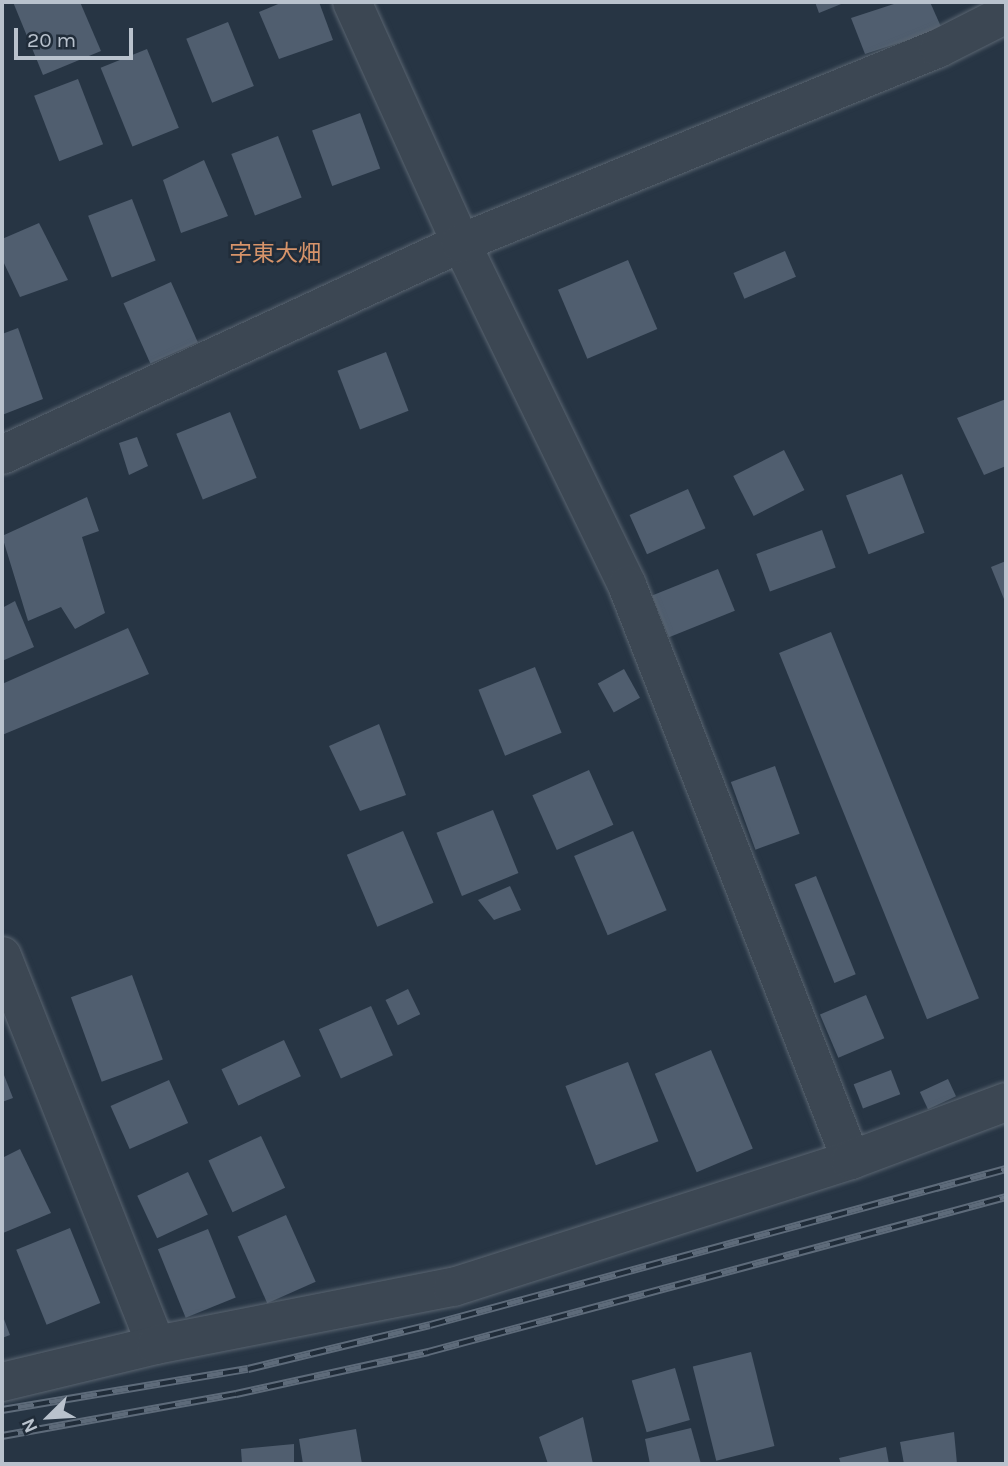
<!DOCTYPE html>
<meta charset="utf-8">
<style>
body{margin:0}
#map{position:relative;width:1008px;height:1466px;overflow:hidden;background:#273544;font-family:Karla,"Noto Sans JP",sans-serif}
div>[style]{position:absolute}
.building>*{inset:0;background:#505e6f;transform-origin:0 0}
.roads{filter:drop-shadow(0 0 2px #5a6571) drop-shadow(0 0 2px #5a6571)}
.street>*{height:38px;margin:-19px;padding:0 19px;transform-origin:19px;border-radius:19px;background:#3c4753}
.rail>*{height:8px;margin-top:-4px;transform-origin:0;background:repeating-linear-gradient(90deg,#202c39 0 16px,#5e6b7a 0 32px);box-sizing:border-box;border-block:2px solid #5e6b7a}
span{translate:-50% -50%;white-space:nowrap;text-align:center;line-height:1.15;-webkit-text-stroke:5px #202c39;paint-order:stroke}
.quarter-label{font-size:23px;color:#d7946a}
.frame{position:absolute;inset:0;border:4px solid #b9c2cd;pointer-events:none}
.north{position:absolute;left:14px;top:1382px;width:70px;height:70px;-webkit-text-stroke:5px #202c39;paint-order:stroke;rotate:246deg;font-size:19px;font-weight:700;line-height:28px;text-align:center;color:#b9c2cd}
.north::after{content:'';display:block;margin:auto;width:24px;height:32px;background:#b9c2cd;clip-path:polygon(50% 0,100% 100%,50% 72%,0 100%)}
.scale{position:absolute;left:14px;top:28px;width:119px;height:32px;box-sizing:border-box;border:4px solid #b9c2cd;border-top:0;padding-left:9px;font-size:21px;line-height:24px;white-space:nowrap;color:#b9c2cd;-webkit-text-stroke:5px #202c39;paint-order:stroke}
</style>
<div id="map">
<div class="building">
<div style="clip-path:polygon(13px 2px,80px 2px,101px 51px,43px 75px)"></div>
<div style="clip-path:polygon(283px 2px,319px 2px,333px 40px,279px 59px,259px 12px)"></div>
<div style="clip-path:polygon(815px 2px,846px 2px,819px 13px)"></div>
<div style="clip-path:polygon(900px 2px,930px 2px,942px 29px,865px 54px,851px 18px)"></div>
<div style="left:228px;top:22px;width:69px;height:45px;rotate:68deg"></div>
<div style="left:147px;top:49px;width:85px;height:50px;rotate:68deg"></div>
<div style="left:78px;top:79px;width:70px;height:47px;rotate:69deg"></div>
<div style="left:360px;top:113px;width:59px;height:51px;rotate:70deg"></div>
<div style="left:278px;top:136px;width:66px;height:50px;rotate:69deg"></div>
<div style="clip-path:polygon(204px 160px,228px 216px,181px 233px,163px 180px)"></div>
<div style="left:132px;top:199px;width:66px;height:47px;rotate:69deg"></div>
<div style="clip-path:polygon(39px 223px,68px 280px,20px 297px,2px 259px,2px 239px)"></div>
<div style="left:785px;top:251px;width:28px;height:56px;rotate:67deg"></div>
<div style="left:628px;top:260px;width:75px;height:76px;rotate:67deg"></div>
<div style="left:171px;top:282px;width:66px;height:52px;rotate:66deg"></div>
<div style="clip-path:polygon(18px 328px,43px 399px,2px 415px,2px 334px)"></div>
<div style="left:386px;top:352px;width:63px;height:52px;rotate:69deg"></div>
<div style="clip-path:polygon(1006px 399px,1006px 466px,984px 475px,957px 418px)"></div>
<div style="left:230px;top:412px;width:71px;height:58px;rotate:68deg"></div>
<div style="clip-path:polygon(137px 437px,148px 466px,129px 475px,119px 443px)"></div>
<div style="left:784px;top:450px;width:45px;height:57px;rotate:63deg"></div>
<div style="left:902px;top:474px;width:63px;height:60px;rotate:69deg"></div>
<div style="left:688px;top:489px;width:43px;height:64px;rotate:66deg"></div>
<div style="clip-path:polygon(87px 497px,99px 531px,82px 537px,105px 613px,75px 629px,61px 607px,28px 621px,2px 536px)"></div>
<div style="left:822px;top:530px;width:40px;height:70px;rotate:70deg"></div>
<div style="clip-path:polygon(1006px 561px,1006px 604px,991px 567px)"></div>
<div style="left:718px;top:569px;width:45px;height:71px;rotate:68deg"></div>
<div style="clip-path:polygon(15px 601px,34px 647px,2px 661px,2px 608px)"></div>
<div style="clip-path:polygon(128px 628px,149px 674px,2px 735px,2px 684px)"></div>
<div style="left:831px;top:632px;width:395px;height:56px;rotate:68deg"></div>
<div style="left:535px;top:667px;width:71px;height:61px;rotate:68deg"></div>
<div style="left:624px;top:669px;width:33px;height:30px;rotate:61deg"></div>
<div style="clip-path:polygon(379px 724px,406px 795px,360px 811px,329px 746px)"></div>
<div style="left:775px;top:766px;width:72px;height:47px;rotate:70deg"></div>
<div style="left:589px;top:770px;width:60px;height:62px;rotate:66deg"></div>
<div style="left:493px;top:810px;width:68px;height:61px;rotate:68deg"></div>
<div style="left:403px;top:831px;width:78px;height:61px;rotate:67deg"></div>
<div style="left:633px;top:831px;width:86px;height:64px;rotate:67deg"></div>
<div style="left:816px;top:876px;width:106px;height:23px;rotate:68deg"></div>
<div style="clip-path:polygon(510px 886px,521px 910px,494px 920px,478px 900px)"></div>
<div style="left:132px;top:975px;width:90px;height:65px;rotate:70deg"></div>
<div style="left:408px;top:989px;width:28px;height:25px;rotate:64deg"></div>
<div style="left:866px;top:995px;width:47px;height:50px;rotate:67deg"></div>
<div style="left:371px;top:1006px;width:54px;height:57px;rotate:66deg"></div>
<div style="left:284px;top:1040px;width:40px;height:69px;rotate:65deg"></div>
<div style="left:711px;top:1050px;width:107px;height:61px;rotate:67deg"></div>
<div style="left:628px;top:1062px;width:85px;height:67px;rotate:69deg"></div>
<div style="clip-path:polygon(2px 1070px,13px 1098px,2px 1102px)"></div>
<div style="left:891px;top:1070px;width:26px;height:40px;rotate:69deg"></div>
<div style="left:948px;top:1079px;width:19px;height:31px;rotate:65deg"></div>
<div style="left:169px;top:1080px;width:47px;height:64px;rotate:66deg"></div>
<div style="left:261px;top:1136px;width:57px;height:58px;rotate:65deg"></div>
<div style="clip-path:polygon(20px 1149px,51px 1213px,3px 1233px,2px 1158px)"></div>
<div style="left:188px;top:1172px;width:47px;height:56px;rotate:65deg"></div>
<div style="left:286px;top:1215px;width:73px;height:53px;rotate:66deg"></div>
<div style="left:70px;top:1228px;width:81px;height:58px;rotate:68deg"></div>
<div style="left:208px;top:1229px;width:74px;height:54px;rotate:68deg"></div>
<div style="clip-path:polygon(2px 1314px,10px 1335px,2px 1338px)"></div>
<div style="left:751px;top:1352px;width:97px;height:60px;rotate:76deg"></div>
<div style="left:675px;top:1368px;width:54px;height:45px;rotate:74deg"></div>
<div style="clip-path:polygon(583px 1417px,593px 1464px,548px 1464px,539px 1437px)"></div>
<div style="clip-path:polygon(691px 1428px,701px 1464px,650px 1464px,645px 1439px)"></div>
<div style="clip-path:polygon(356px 1429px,362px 1464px,303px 1464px,299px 1439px)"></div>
<div style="clip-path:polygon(954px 1432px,957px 1464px,904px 1464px,900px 1442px)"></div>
<div style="clip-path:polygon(294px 1444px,294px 1464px,242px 1464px,241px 1449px)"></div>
<div style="clip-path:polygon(886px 1447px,889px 1464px,841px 1464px,839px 1458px)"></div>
</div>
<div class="roads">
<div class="street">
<div style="left:352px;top:2px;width:265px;rotate:65.7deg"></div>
<div style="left:461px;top:243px;width:380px;rotate:64.1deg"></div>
<div style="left:627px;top:585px;width:617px;rotate:68.72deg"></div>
<div style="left:2px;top:455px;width:506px;rotate:-24.79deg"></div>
<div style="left:461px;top:243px;width:516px;rotate:-22.19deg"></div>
<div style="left:939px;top:48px;width:75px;rotate:-26.9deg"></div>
<div style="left:2px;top:956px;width:418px;rotate:68.4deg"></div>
<div style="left:2px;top:1382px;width:158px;rotate:-13.5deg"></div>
<div style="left:156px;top:1345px;width:303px;rotate:-11.1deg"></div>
<div style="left:453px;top:1287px;width:418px;rotate:-17.7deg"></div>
<div style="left:851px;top:1160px;width:165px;rotate:-20.5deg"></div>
</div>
</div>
<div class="rail">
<div style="left:2px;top:1410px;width:249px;rotate:-9.5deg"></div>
<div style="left:248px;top:1369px;width:187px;rotate:-13.6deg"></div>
<div style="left:430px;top:1325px;width:597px;rotate:-15.15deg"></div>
<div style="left:2px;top:1436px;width:238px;rotate:-10.2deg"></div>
<div style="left:236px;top:1394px;width:197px;rotate:-12.3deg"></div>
<div style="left:428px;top:1352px;width:598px;rotate:-15.01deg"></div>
</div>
<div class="quarter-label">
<span style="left:275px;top:254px">字東大畑</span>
</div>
<div class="frame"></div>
<div class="north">N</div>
<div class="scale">20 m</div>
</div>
